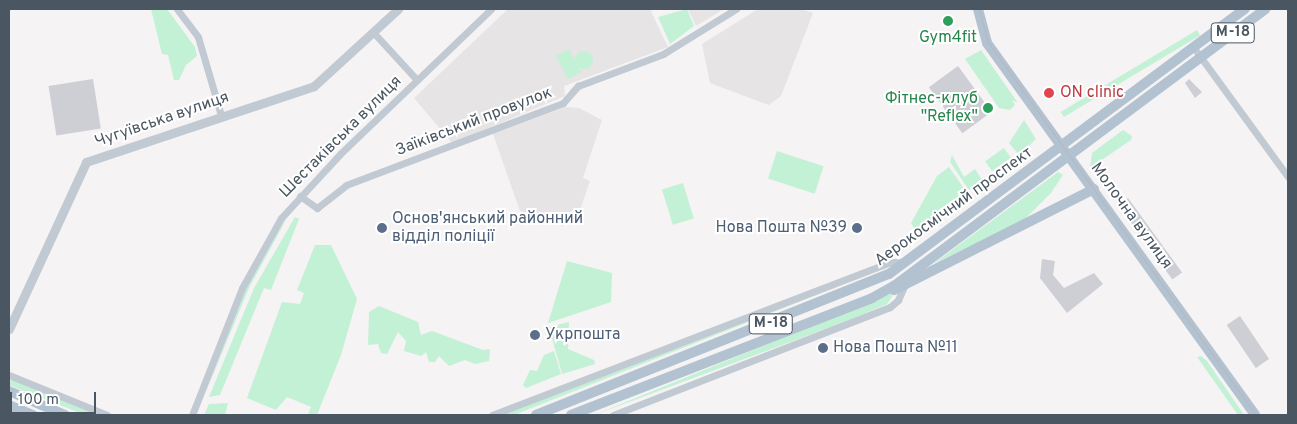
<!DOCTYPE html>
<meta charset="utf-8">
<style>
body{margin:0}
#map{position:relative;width:1297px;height:424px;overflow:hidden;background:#f5f3f3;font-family:Overpass,sans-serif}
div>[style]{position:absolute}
.education>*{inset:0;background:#e6e4e5}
.green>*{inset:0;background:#c3f1d5;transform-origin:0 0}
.round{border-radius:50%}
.building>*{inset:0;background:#cdcfd5;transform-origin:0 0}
.minor>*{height:7px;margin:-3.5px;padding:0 3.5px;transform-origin:3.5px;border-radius:3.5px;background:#c1cad2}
.tertiary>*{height:9px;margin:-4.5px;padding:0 4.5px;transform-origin:4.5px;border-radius:4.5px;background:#c1cad2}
.primary>*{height:10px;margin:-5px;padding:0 5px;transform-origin:5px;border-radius:5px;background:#b3c2d1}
.tram>*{height:1px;margin:-0.5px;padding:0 0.5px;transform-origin:0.5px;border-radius:0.5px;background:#b5b8bd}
.dots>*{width:14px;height:14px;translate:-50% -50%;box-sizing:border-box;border:2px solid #fff;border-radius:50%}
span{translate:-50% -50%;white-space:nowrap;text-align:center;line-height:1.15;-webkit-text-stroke:4px #fff;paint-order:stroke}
.shield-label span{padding:1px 4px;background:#fff;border:1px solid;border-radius:4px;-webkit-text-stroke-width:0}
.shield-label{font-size:15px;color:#4a5661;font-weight:700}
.leisure-label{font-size:16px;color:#27864d}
.right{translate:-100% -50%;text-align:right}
.health-label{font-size:16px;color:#be3a42}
.left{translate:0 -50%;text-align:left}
.street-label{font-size:16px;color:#4a5661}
.service-label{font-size:16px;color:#4e5e75}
.frame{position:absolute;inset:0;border:10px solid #4a5661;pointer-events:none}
.scale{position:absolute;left:10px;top:392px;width:86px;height:22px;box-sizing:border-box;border:2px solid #4a5661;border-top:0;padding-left:6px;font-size:15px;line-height:18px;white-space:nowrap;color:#4a5661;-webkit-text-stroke:4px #fff;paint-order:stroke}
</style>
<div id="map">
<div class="education">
<div style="clip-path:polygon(508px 9px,650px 9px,668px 47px,564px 86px,565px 96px,452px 143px,414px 98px)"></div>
<div style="clip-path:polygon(688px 9px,724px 9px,696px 26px)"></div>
<div style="clip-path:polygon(758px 9px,801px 9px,813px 13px,781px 96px,769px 105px,710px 83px,702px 44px)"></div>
<div style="clip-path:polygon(565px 107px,579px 108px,602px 120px,583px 178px,590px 181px,579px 213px,563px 226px,520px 211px,493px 134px)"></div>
</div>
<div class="green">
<div style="clip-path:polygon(151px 9px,167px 9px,195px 47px,197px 56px,186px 65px,179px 80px,174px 80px,168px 55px,162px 54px)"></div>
<div style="clip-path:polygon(687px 9px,694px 26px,670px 44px,658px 17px)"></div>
<div style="left:1197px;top:30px;width:6px;height:159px;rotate:59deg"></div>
<div style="left:569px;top:49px;width:26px;height:15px;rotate:62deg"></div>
<div style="clip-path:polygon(981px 50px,1018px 103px,1012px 100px,1015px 105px,1010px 110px,999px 108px,965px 59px)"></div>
<div class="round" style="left:575px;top:51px;width:18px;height:18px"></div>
<div style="clip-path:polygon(1024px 120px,1036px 139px,1019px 155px,1009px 143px)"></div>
<div style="clip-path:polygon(1123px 130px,1132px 136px,1131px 140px,1090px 168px,1092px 153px)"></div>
<div style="left:1004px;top:148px;width:12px;height:23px;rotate:55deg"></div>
<div style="left:777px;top:151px;width:49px;height:29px;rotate:18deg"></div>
<div style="clip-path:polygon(952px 155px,964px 177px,975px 169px,982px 180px,969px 190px,950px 162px)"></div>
<div style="clip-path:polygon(949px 167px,967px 193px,916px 231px,911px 223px,937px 176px)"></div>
<div style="clip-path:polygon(1058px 172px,1063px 175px,1051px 193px,1024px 220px,933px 264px)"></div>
<div style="left:683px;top:183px;width:37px;height:22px;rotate:73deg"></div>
<div style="clip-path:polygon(295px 217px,299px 219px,271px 290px,264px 288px,220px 395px,209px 397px,254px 288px)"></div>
<div style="clip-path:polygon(287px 218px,249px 288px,205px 394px,246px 288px,268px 244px)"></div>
<div style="clip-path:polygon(315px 245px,331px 245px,357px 299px,341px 355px,317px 415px,308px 415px,311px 407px,287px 397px,276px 410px,247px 398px,282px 302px,300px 304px,304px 293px,297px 290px)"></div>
<div style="clip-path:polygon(567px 261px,612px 273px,611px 302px,548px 323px)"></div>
<div style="clip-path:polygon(884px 268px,514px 415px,500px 415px)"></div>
<div style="clip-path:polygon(895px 292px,887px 304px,847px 321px,594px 415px)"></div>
<div style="clip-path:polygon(379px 306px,418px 322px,421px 335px,432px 331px,483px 350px,490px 349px,489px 361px,475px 364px,465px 360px,449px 366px,439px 356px,435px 362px,429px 362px,426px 352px,421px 356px,404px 351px,406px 341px,398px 332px,387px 354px,381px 353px,378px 344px,368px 345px,369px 312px)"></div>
<div style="clip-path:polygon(569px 322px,568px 349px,594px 360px,595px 364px,562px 374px,549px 327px)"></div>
<div style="clip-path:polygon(554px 351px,561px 374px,526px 388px,523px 385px,530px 370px,537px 371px,544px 355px)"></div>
<div style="clip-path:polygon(1201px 356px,1207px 361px,1244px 415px,1238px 415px,1197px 357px)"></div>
<div style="clip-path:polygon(11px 379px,100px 415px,85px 415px,9px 385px)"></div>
<div style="clip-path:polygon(228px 403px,225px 415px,204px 415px,209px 404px)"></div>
</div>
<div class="building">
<div style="left:958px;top:66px;width:57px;height:36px;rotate:54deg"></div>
<div style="left:93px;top:79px;width:50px;height:45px;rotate:81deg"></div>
<div style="clip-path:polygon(1189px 79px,1202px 92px,1195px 98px,1185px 83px)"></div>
<div style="left:1128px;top:198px;width:92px;height:12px;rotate:54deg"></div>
<div style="clip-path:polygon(1042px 259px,1055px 261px,1053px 275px,1064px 288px,1094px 273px,1103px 284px,1067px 313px,1040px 278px)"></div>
<div style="left:1240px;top:316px;width:52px;height:16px;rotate:56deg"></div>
</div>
<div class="minor">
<div style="left:177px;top:9px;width:35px;rotate:53deg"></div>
<div style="left:198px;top:37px;width:81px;rotate:73.6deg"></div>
<div style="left:373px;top:32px;width:65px;rotate:47.5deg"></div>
<div style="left:1194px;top:48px;width:160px;rotate:53.9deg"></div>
<div style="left:300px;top:196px;width:21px;rotate:35deg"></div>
<div style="left:317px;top:208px;width:37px;rotate:-38deg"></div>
<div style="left:346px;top:185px;width:232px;rotate:-20.7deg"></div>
<div style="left:563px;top:103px;width:23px;rotate:-49deg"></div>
<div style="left:578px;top:86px;width:91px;rotate:-20.6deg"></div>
<div style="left:663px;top:54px;width:86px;rotate:-31.7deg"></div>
<div style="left:9px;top:375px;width:106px;rotate:22.2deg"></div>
<div style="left:192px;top:415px;width:136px;rotate:-68.5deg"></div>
<div style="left:242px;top:288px;width:80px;rotate:-60.9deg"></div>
<div style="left:281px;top:218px;width:87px;rotate:-47.3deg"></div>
<div style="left:340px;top:154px;width:209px;rotate:-43.8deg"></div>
<div style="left:492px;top:415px;width:427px;rotate:-21deg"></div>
<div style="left:891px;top:262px;width:14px"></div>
<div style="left:613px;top:415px;width:297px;rotate:-21.3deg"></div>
<div style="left:890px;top:307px;width:11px;rotate:-41deg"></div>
<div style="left:898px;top:300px;width:17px;rotate:-66deg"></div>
</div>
<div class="tertiary">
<div style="left:9px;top:329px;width:184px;rotate:-65.2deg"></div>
<div style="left:86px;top:162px;width:240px;rotate:-18.4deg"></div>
<div style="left:314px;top:86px;width:114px;rotate:-42.5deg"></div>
</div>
<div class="primary">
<div style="left:978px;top:9px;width:35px;rotate:75deg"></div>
<div style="left:987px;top:43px;width:458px;rotate:54.2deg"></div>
<div style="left:894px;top:290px;width:224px;rotate:-26.8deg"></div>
<div style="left:9px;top:391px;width:61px;rotate:23.2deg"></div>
<div style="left:9px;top:405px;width:26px;rotate:23deg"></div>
<div style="left:536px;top:415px;width:380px;rotate:-21.8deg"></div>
<div style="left:889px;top:274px;width:444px;rotate:-36.7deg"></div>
<div style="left:571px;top:415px;width:323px;rotate:-21.2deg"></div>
<div style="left:872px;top:298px;width:25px;rotate:-29deg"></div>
<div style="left:894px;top:286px;width:463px;rotate:-36.7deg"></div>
</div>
<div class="tram">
<div style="left:979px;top:9px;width:34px;rotate:75deg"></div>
<div style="left:988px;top:42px;width:459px;rotate:54.3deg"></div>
</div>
<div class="dots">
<div style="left:948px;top:21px;background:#2e9e5b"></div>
<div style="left:1049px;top:93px;background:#e0444e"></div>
<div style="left:988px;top:108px;background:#2e9e5b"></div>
<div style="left:382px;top:228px;background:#5c6f8a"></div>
<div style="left:857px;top:228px;background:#5c6f8a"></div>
<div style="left:535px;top:335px;background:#5c6f8a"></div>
<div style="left:823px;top:348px;background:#5c6f8a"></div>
</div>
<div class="shield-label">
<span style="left:1233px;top:33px">М-18</span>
<span style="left:771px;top:324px">М-18</span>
</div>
<div class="leisure-label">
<span style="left:948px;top:38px">Gym4fit</span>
<span class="right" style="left:978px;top:108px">Фітнес-клуб<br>"Reflex"</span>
</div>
<div class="health-label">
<span class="left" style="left:1060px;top:93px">ON clinic</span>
</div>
<div class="street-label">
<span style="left:162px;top:120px;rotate:-19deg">Чугуївська вулиця</span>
<span style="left:474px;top:122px;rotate:-21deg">Заїківський провулок</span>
<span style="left:341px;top:137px;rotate:-45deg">Шестаківська вулиця</span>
<span style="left:954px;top:207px;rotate:-36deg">Аерокосмічний проспект</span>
<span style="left:1131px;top:216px;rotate:54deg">Молочна вулиця</span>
</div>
<div class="service-label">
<span class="left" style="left:392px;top:228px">Основ'янський районний<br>відділ поліції</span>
<span class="right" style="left:847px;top:228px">Нова Пошта №39</span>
<span class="left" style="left:545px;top:335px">Укрпошта</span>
<span class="left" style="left:833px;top:348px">Нова Пошта №11</span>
</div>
<div class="frame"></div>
<div class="scale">100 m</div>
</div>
